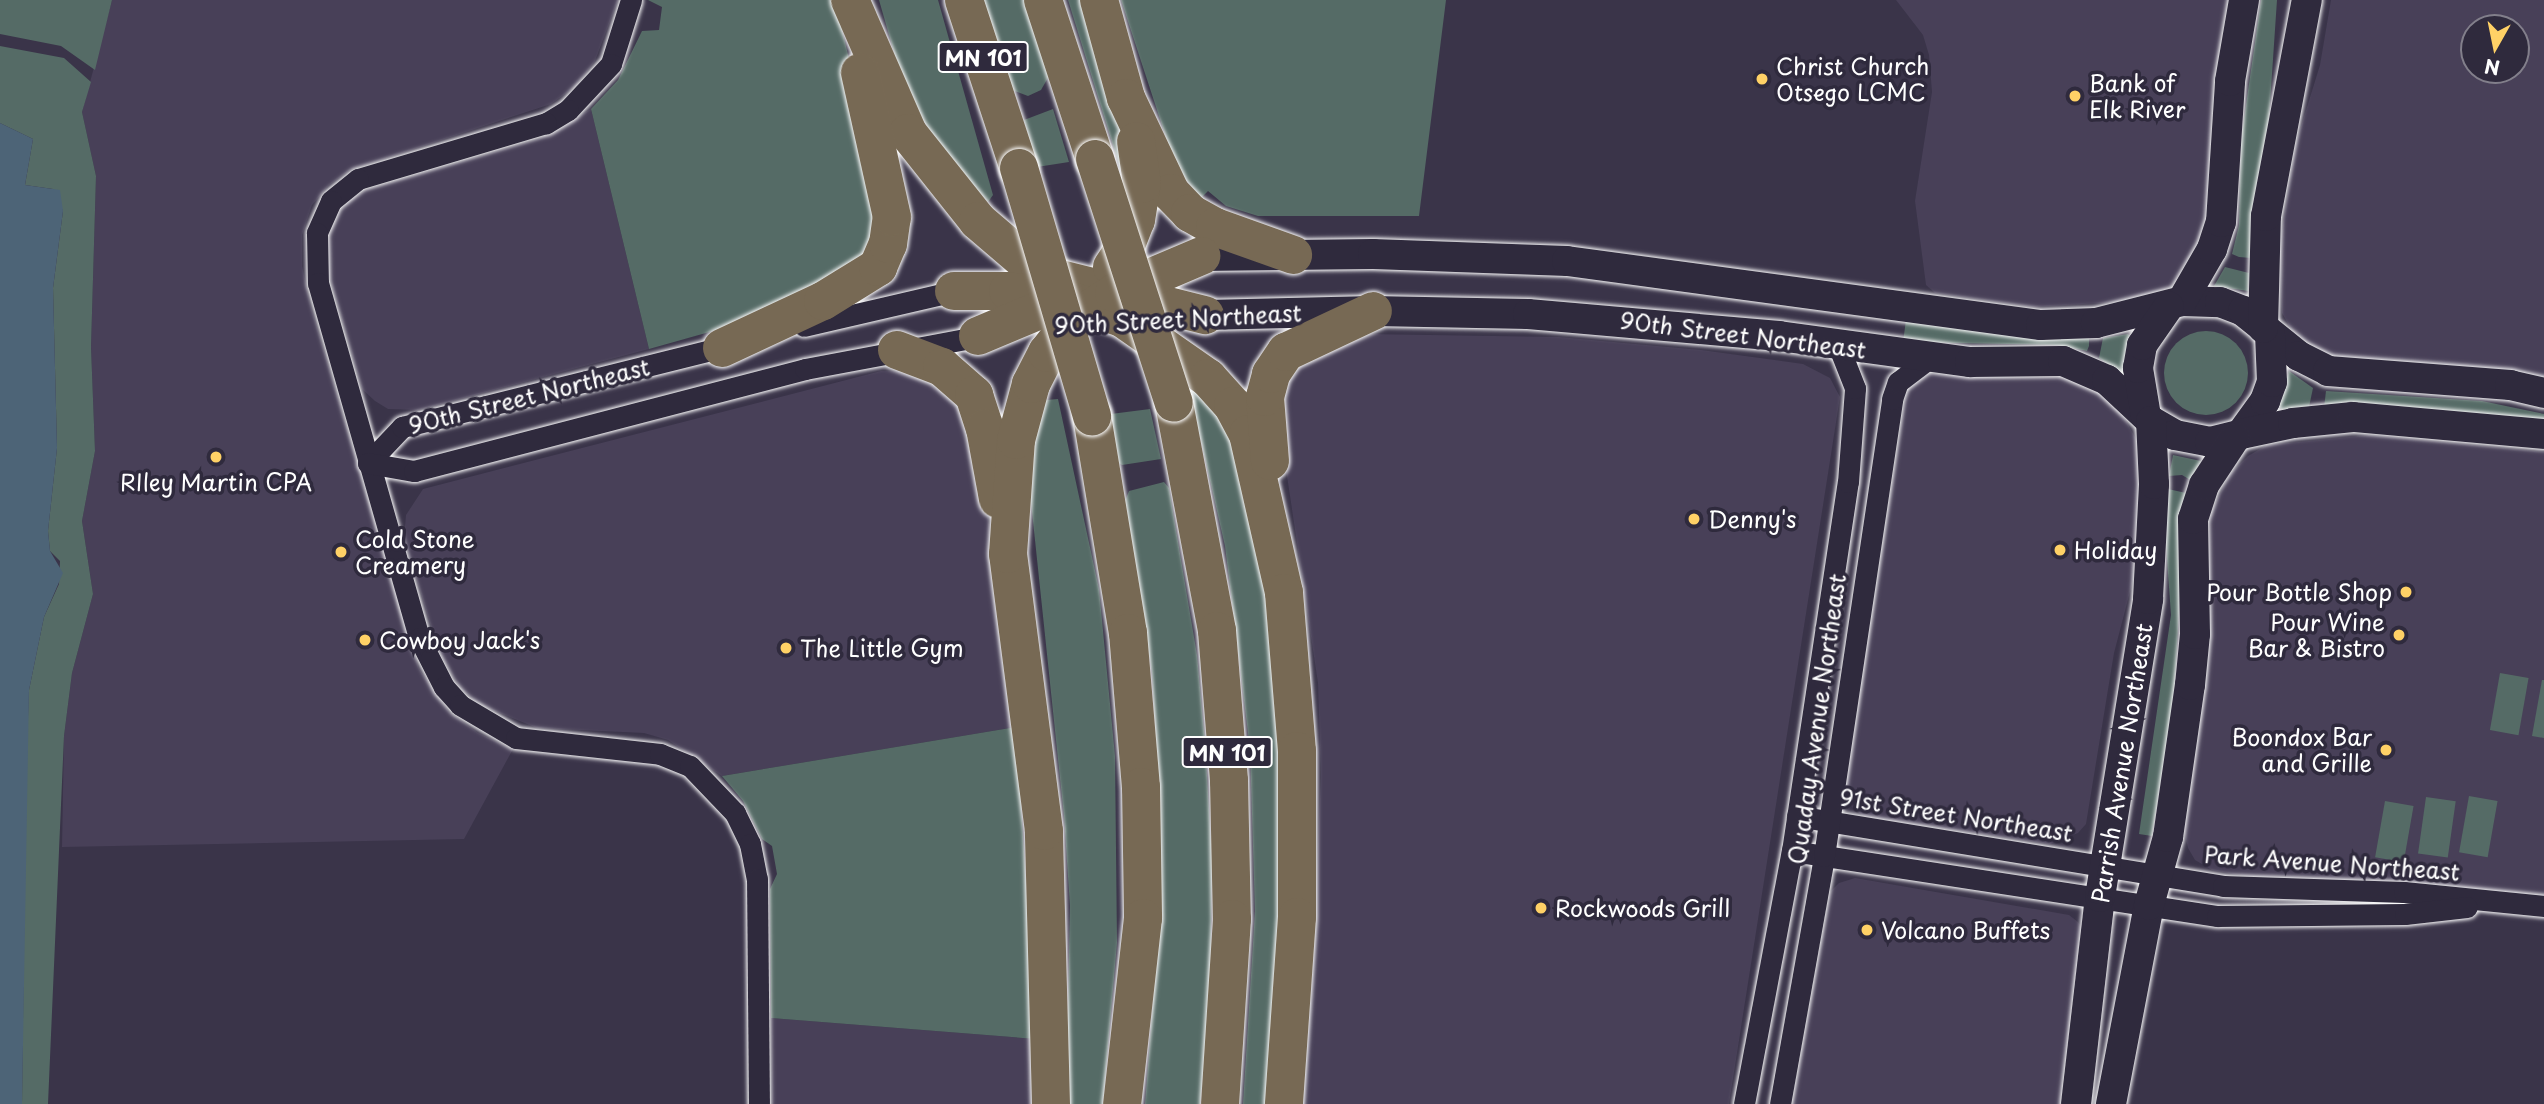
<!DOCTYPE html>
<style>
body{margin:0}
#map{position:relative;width:2544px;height:1104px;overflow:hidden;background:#3a3449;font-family:"Playpen Sans",sans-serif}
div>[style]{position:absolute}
.built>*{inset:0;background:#484058}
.green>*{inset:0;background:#556b66;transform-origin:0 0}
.round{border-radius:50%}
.water>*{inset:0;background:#4d6477}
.roads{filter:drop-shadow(0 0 2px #fff) drop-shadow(0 0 2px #fff)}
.street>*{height:21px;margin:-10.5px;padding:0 10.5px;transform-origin:10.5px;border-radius:10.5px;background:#2f2a3d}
.secondary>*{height:30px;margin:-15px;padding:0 15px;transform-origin:15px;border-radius:15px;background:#2f2a3d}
.highway>*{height:38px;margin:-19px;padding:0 19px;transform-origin:19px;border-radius:19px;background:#776954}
.bridges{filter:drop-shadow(0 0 2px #fff) drop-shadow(0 0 2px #fff)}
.highway-bridge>*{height:38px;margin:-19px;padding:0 19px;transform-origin:19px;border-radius:19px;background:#776954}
.dots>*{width:19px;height:19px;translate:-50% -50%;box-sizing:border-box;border:4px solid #2f2a3d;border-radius:50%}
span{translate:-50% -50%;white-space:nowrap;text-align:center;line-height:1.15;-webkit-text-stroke:7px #2f2a3d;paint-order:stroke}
.shield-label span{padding:2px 5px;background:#2f2a3d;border:2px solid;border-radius:5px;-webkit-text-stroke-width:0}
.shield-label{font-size:21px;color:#fff;font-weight:700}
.poi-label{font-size:23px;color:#fff}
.left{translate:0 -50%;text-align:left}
.right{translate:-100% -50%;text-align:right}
.street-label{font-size:23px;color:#fff}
.north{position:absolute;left:2460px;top:14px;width:70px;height:70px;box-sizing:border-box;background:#2f2a3d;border:2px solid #827f8b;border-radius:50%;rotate:189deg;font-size:19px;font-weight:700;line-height:28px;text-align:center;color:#fff}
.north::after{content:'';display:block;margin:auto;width:24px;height:32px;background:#ffd166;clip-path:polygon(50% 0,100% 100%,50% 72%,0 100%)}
</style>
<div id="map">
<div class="built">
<div style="clip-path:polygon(112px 0,618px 0,595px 61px,576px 86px,551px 104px,350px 170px,329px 185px,312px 205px,302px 235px,302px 266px,310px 304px,419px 669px,449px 712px,478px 733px,513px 749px,464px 839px,62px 847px,64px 736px,72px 673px,93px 594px,82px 521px,95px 451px,91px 347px,96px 176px,82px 112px)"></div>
<div style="clip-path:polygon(1896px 0,2232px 0,2213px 212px,2193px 261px,2171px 287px,2134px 301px,2033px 307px,1935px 293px,1926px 285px,1915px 201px,1932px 92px,1929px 55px,1923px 35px)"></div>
<div style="clip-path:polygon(evenodd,2331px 0,2544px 0,2544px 386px,2367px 369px,2315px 350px,2291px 329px,2282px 313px,2279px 249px,2296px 143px,2320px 65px,2331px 0,2474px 28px,2516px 28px,2516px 70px,2474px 70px,2474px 28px)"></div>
<div style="clip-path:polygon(591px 109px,649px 349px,418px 410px,388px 409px,375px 401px,362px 389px,328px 271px,327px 243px,335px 216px,348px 201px,368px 189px,539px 139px)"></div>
<div style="clip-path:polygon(1365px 334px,1559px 337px,1701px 350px,1803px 364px,1830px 378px,1840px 397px,1729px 1104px,1297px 1104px,1311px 1002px,1321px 776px,1318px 683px,1277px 409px,1294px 369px)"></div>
<div style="clip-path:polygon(881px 371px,918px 372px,974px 412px,1016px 727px,722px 776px,668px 740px,644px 733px,537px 728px,480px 705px,460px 688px,439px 652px,404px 538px,406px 515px,423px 489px)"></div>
<div style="clip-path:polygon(2051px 373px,2074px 378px,2103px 394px,2120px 410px,2137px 441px,2140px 470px,2138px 561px,2114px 653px,2086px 824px,2078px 833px,2050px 844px,1864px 817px,1852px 807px,1844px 788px,1907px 387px,1929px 374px)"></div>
<div style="clip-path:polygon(2369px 435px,2544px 452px,2544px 899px,2278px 882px,2212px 870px,2195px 860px,2188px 848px,2184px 830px,2205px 666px,2210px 515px,2229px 475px,2248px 456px,2267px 445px)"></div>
<div style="clip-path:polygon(1855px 878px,2069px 915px,2078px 922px,2084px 931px,2066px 1104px,1792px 1104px,1830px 892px,1839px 883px)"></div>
<div style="clip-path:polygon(771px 1018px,1036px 1039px,1037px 1104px,772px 1104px)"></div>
</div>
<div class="green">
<div style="clip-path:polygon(0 0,112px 0,95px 70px,61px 46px,0 34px)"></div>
<div style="clip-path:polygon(648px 0,835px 0,884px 206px,861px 264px,745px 322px,649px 349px,591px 109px,618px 80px,642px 31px,659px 30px,662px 7px)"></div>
<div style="clip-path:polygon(879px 0,938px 0,993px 195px,988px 202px,942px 150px,918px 112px,896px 59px)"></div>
<div style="clip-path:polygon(981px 0,1025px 0,1049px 76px,1041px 90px,1028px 96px,1012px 90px)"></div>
<div style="clip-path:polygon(1068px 0,1090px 0,1126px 123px,1124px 181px)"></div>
<div style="clip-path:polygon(1121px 0,1446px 0,1419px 216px,1258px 216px,1226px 206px,1208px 191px,1201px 198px,1176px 168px)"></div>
<div style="clip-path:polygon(2261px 0,2277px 0,2268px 133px,2251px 258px,2239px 257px,2232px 254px,2239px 225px,2241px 140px)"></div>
<div style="clip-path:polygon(0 46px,64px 58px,91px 82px,82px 112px,96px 176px,91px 347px,95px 451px,82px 521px,93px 594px,72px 673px,64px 736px,48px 1104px,22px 1104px,26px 771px,29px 690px,44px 617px,59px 584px,60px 561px,50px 551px,48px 531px,57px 448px,53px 288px,63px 211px,53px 189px,25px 185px,33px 139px,0 123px)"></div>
<div style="clip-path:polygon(1053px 109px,1069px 162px,1037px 167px,1024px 120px)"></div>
<div style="clip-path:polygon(2225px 267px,2249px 273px,2248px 291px,2214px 286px)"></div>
<div style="clip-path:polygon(1906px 320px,2028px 338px,2089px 338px,2089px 346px,2087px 351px,2057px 345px,1903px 342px)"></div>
<div class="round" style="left:2164px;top:331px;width:84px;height:84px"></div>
<div style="clip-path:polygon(2128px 334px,2133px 341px,2123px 374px,2099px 358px,2103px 338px)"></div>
<div style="clip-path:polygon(2289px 371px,2313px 388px,2309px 407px,2284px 412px,2279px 406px)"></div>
<div style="clip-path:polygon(1187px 380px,1232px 413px,1272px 599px,1283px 771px,1273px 1104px,1243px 1104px,1255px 911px,1250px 749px,1225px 546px)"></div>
<div style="clip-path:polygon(2326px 391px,2482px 401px,2544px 414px,2544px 424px,2324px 408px)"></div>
<div style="clip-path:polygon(1058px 399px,1099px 589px,1115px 756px,1117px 943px,1103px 1104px,1066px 1104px,1070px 906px,1064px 816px,1029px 483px,1031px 448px,1046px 400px)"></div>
<div style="clip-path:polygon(1150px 409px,1161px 459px,1122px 465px,1116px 461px,1103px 415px)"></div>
<div style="clip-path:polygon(2173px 455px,2201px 461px,2192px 481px,2182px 475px,2169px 476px)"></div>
<div style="clip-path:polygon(1164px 482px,1169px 488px,1197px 655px,1205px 742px,1212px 860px,1210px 1009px,1200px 1104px,1145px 1104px,1155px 975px,1159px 799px,1152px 673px,1125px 501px,1129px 491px)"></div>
<div style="clip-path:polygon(2168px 489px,2186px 493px,2174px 697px,2152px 836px,2139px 834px,2171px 615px,2166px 545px)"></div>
<div style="left:2500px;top:673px;width:29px;height:58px;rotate:10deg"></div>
<div style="clip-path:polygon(2542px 680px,2544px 680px,2544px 738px,2532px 736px)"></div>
<div style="clip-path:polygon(1016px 727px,1036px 1039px,771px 1018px,770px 889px,777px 874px,772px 846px,762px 839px,743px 801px,722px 776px)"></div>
<div style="left:2469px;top:796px;width:29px;height:57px;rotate:10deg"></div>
<div style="left:2426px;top:797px;width:30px;height:57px;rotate:8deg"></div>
<div style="left:2385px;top:801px;width:29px;height:57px;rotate:10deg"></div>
</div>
<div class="water">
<div style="clip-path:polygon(0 123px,33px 139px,25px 185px,60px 190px,63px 211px,53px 288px,57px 448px,48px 531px,50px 551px,63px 573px,44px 617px,29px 690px,22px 1104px,0 1104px)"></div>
</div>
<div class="roads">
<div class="street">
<div style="left:631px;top:0;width:67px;rotate:107.4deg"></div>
<div style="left:611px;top:64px;width:63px;rotate:133.1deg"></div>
<div style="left:568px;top:110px;width:26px;rotate:149deg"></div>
<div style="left:546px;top:123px;width:196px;rotate:163.4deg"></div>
<div style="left:358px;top:179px;width:35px;rotate:141deg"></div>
<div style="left:331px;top:201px;width:35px;rotate:114deg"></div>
<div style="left:317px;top:233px;width:50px;rotate:88.9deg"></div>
<div style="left:318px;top:283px;width:369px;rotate:74.1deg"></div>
<div style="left:419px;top:638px;width:55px;rotate:63deg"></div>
<div style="left:444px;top:687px;width:24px;rotate:48deg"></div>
<div style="left:460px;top:705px;width:65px;rotate:30.5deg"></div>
<div style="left:516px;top:738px;width:145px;rotate:6.3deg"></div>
<div style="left:660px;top:754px;width:32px;rotate:22deg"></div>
<div style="left:690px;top:766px;width:65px;rotate:46.2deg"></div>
<div style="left:735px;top:813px;width:34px;rotate:64deg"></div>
<div style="left:750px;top:844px;width:36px;rotate:79deg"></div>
<div style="left:757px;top:879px;width:225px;rotate:89.5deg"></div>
<div style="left:804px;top:326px;width:163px;rotate:-13.1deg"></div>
<div style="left:368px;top:463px;width:50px;rotate:-46.6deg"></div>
<div style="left:402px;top:427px;width:340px;rotate:-14deg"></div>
<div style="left:368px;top:463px;width:47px;rotate:9.9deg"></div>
<div style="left:414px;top:471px;width:404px;rotate:-14.6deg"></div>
<div style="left:805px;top:369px;width:184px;rotate:-10.6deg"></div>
<div style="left:1797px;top:816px;width:432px;rotate:9.3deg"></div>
<div style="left:2223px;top:886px;width:181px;rotate:1.9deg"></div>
<div style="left:2404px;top:892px;width:141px;rotate:5.7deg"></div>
<div style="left:1792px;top:851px;width:430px;rotate:8.7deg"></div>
<div style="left:2217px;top:916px;width:188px;rotate:-0.6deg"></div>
<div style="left:2405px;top:914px;width:62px;rotate:-6.4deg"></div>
<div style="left:1744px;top:1104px;width:258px;rotate:-79.3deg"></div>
<div style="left:1792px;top:851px;width:373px;rotate:-81.4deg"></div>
<div style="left:1848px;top:482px;width:94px;rotate:-85.7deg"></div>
<div style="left:1855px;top:388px;width:46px;rotate:-111.6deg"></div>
<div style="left:1780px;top:1104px;width:252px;rotate:-79.9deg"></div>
<div style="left:1824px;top:856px;width:462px;rotate:-81.5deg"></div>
<div style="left:1892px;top:399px;width:18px;rotate:-71deg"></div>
<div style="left:1898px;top:382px;width:41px;rotate:-37.1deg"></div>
</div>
<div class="secondary">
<div style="left:1201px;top:256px;width:172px;rotate:-0.7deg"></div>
<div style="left:1373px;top:254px;width:194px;rotate:2.1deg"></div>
<div style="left:1567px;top:261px;width:478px;rotate:7.7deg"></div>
<div style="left:2041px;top:325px;width:55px;rotate:-2.1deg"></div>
<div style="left:2096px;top:323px;width:89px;rotate:-14.3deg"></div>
<div style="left:2182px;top:301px;width:38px;rotate:2deg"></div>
<div style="left:2220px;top:302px;width:25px;rotate:21deg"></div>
<div style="left:2243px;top:311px;width:72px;rotate:38.8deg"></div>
<div style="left:2299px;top:356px;width:33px;rotate:27deg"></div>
<div style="left:2328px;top:371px;width:183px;rotate:4.4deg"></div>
<div style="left:2510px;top:385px;width:35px;rotate:13deg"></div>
<div style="left:2182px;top:301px;width:60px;rotate:-60deg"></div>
<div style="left:2212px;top:249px;width:28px;rotate:-72deg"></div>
<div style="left:2221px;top:222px;width:141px;rotate:-86.3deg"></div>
<div style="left:2230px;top:81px;width:82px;rotate:-80.2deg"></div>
<div style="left:1205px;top:315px;width:168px;rotate:-1.4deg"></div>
<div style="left:1373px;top:311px;width:155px;rotate:1.1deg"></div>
<div style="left:1528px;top:314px;width:252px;rotate:5deg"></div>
<div style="left:1779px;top:336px;width:193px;rotate:7.8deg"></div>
<div style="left:1970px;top:362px;width:93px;rotate:-0.6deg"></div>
<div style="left:2063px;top:361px;width:48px;rotate:23.4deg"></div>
<div style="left:2107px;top:380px;width:60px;rotate:43deg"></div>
<div style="left:2151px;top:421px;width:28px;rotate:30deg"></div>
<div style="left:2175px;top:435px;width:36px;rotate:11deg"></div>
<div style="left:2210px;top:442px;width:32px;rotate:-14deg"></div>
<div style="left:2241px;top:434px;width:41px;rotate:-54deg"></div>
<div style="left:2265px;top:401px;width:20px;rotate:-70deg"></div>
<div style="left:2272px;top:382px;width:47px;rotate:-92.4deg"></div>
<div style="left:2263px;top:328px;width:112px;rotate:-88.5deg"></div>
<div style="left:2266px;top:216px;width:220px;rotate:-79.3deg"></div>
<div style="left:2146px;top:416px;width:49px;rotate:-99.5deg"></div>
<div style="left:2138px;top:368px;width:23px;rotate:-80deg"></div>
<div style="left:2142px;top:345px;width:47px;rotate:-55.3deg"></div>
<div style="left:2241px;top:434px;width:53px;rotate:-11.9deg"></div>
<div style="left:2293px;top:423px;width:60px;rotate:-5.7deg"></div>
<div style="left:2353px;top:417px;width:192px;rotate:5.1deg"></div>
<div style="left:2076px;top:1104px;width:208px;rotate:-83.4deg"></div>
<div style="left:2100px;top:897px;width:302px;rotate:-80.8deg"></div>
<div style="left:2148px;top:599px;width:115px;rotate:-87deg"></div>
<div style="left:2154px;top:484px;width:63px;rotate:-92.7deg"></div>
<div style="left:2111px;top:1104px;width:203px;rotate:-79.2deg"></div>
<div style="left:2149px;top:905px;width:71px;rotate:-74.4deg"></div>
<div style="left:2168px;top:837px;width:154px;rotate:-81.8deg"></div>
<div style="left:2190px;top:685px;width:51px;rotate:-84.4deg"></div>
<div style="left:2195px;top:634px;width:115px;rotate:-91deg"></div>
<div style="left:2193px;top:519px;width:36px;rotate:-72deg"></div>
<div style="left:2204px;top:485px;width:56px;rotate:-56.6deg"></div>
</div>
<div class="highway">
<div style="left:850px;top:0;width:145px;rotate:66.4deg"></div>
<div style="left:908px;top:133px;width:112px;rotate:51.5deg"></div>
<div style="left:978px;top:221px;width:82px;rotate:40.5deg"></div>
<div style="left:1040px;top:274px;width:170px;rotate:14deg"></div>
<div style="left:964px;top:0;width:177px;rotate:71.9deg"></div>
<div style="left:1043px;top:0;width:167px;rotate:71.9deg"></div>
<div style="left:1099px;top:0;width:102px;rotate:74.6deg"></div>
<div style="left:1126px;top:98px;width:105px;rotate:64.7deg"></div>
<div style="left:1171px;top:193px;width:28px;rotate:46deg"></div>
<div style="left:1190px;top:213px;width:29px;rotate:29deg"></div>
<div style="left:1215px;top:227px;width:83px;rotate:19.7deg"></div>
<div style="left:1112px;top:267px;width:23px;rotate:-56deg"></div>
<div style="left:1125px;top:248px;width:30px;rotate:-69deg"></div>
<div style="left:1136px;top:220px;width:36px;rotate:-81deg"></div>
<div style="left:1142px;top:184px;width:43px;rotate:-97.9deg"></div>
<div style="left:954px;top:291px;width:54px"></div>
<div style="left:1008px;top:291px;width:59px;rotate:7.9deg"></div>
<div style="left:1066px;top:299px;width:59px;rotate:18.7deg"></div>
<div style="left:1122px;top:318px;width:105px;rotate:34.9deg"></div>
<div style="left:1208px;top:378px;width:38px;rotate:48deg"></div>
<div style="left:1233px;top:406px;width:32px;rotate:62deg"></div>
<div style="left:1248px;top:434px;width:163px;rotate:77.2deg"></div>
<div style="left:1284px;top:593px;width:159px;rotate:85.3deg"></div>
<div style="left:1297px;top:751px;width:166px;rotate:90deg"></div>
<div style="left:1297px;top:917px;width:187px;rotate:94deg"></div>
<div style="left:978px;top:336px;width:95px;rotate:-22.8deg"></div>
<div style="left:722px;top:348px;width:111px;rotate:-25deg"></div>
<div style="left:823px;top:301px;width:65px;rotate:-31.7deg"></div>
<div style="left:878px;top:267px;width:25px;rotate:-67deg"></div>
<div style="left:888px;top:244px;width:27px;rotate:-82deg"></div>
<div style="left:892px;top:217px;width:148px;rotate:-102.5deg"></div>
<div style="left:897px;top:350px;width:48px;rotate:20.7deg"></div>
<div style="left:942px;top:367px;width:43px;rotate:41.2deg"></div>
<div style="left:974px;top:395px;width:35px;rotate:72deg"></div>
<div style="left:985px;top:428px;width:72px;rotate:79.6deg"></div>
<div style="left:1174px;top:403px;width:232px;rotate:79.3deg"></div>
<div style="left:1217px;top:631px;width:150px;rotate:85.4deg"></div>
<div style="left:1229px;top:781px;width:138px;rotate:88.8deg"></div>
<div style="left:1232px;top:919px;width:185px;rotate:93.7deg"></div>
<div style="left:1092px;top:416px;width:220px;rotate:80.6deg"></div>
<div style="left:1128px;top:633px;width:155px;rotate:85.2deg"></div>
<div style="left:1141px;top:787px;width:131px;rotate:89.1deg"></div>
<div style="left:1143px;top:918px;width:187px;rotate:96.4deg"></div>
<div style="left:1270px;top:461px;width:64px;rotate:-94.5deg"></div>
<div style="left:1265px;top:397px;width:24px;rotate:-75deg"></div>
<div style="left:1271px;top:374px;width:27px;rotate:-56deg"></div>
<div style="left:1286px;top:352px;width:96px;rotate:-25.2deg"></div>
<div style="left:1051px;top:1104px;width:273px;rotate:-91.5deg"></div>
<div style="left:1044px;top:831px;width:279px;rotate:-97.4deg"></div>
<div style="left:1008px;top:554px;width:114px;rotate:-86deg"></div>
<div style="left:1016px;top:440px;width:58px;rotate:-75deg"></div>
<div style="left:1031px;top:384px;width:35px;rotate:-63deg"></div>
<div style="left:1047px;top:353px;width:39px;rotate:-52deg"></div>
<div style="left:1071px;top:322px;width:52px;rotate:-34deg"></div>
<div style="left:1114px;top:293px;width:95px;rotate:-23deg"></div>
</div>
</div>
<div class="bridges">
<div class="highway-bridge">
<div style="left:1095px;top:159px;width:256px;rotate:72.1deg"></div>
<div style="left:1019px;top:168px;width:259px;rotate:73.6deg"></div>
</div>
</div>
<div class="dots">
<div style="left:1762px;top:79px;background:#ffd166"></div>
<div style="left:2075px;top:96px;background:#ffd166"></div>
<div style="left:216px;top:457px;background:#ffd166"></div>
<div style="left:1694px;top:519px;background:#ffd166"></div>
<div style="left:2060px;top:550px;background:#ffd166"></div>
<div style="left:341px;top:552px;background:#ffd166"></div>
<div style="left:2406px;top:592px;background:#ffd166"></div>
<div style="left:2399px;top:635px;background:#ffd166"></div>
<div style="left:365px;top:640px;background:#ffd166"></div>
<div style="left:786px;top:648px;background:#ffd166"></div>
<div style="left:2386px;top:750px;background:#ffd166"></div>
<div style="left:1541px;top:908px;background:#ffd166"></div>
<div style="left:1867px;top:930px;background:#ffd166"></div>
</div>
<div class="shield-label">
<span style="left:983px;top:57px">MN 101</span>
<span style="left:1227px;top:752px">MN 101</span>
</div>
<div class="poi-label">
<span class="left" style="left:1776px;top:79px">Christ Church<br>Otsego LCMC</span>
<span class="left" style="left:2089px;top:96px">Bank of<br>Elk River</span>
<span style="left:216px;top:482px">RIley Martin CPA</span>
<span class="left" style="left:1708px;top:519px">Denny's</span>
<span class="left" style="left:355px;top:552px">Cold Stone<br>Creamery</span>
<span class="left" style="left:2074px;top:550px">Holiday</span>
<span class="right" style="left:2392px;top:592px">Pour Bottle Shop</span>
<span class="right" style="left:2385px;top:635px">Pour Wine<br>Bar &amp; Bistro</span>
<span class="left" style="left:379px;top:640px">Cowboy Jack's</span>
<span class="left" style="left:800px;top:648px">The Little Gym</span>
<span class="right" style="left:2372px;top:750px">Boondox Bar<br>and Grille</span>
<span class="left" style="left:1555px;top:908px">Rockwoods Grill</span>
<span class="left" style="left:1881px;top:930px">Volcano Buffets</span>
</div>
<div class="street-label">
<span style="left:1178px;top:319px;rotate:-3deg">90th Street Northeast</span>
<span style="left:1743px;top:335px;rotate:7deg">90th Street Northeast</span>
<span style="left:529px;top:396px;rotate:-14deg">90th Street Northeast</span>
<span style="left:1817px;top:719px;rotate:-82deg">Quaday Avenue Northeast</span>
<span style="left:2122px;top:763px;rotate:-81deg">Parrish Avenue Northeast</span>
<span style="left:1956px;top:815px;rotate:9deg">91st Street Northeast</span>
<span style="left:2332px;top:863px;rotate:4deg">Park Avenue Northeast</span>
</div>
<div class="north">N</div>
</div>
